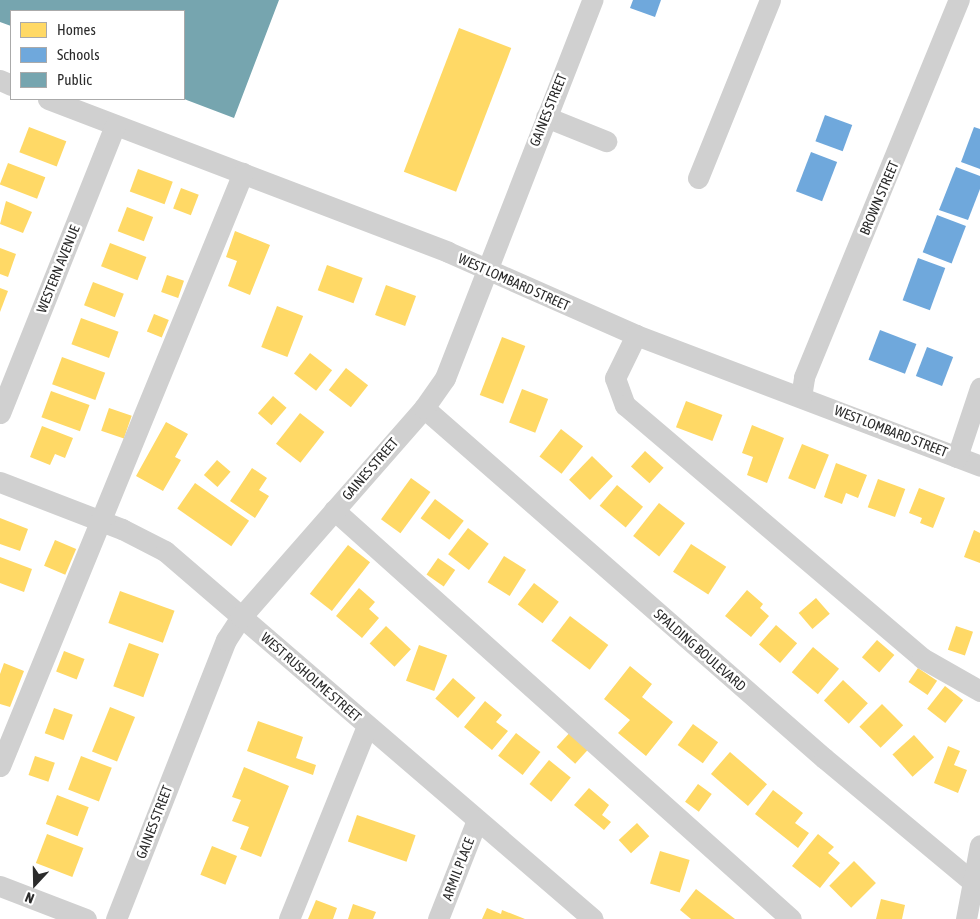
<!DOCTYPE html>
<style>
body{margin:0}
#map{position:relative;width:980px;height:919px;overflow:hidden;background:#fff;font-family:"Asap Condensed",sans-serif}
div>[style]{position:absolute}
.homes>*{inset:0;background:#ffd966;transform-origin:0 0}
.schools>*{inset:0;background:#6fa8dc;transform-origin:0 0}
.public>*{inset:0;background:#76a5af}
.minor>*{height:21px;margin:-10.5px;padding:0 10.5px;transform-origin:10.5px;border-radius:10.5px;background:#d0d0d0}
span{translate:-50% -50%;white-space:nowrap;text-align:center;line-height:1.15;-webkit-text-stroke:5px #fff;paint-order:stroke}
.street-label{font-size:14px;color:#2b2b2b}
.legend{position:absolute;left:10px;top:10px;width:175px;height:90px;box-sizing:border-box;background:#fff;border:1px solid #aaa;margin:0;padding:6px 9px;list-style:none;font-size:15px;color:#2b2b2b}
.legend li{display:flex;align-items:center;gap:10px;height:25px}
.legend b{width:25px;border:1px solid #aaa}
.north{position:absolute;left:10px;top:859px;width:50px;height:50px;-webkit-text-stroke:4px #fff;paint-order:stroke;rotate:201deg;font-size:14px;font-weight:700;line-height:20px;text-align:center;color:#2b2b2b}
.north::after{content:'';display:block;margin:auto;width:18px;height:22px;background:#2b2b2b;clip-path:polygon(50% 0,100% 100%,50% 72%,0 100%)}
</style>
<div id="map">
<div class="homes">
<div style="left:459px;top:28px;width:56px;height:154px;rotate:21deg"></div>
<div style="left:29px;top:127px;width:40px;height:27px;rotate:21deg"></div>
<div style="left:8px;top:163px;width:40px;height:23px;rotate:21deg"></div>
<div style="left:138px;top:169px;width:37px;height:24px;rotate:20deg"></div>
<div style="left:181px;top:188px;width:19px;height:22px;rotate:21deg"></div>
<div style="clip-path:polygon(6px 201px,32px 212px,23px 233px,0 224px)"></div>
<div style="left:127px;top:207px;width:28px;height:26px;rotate:21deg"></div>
<div style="clip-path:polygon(235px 231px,270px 245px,250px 295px,228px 286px,237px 261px,226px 257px)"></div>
<div style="left:110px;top:243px;width:39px;height:25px;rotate:21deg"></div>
<div style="clip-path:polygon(0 248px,16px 254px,8px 277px,0 274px)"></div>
<div style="left:327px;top:265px;width:38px;height:27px;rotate:20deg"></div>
<div style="left:167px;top:275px;width:18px;height:18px;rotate:19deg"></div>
<div style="left:93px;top:282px;width:33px;height:25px;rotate:21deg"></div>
<div style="left:386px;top:285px;width:32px;height:32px;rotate:20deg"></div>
<div style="clip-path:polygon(0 288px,8px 291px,0 312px)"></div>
<div style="left:277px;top:306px;width:28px;height:44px;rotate:21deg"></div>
<div style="left:154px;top:314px;width:16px;height:19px;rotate:22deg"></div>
<div style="left:81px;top:318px;width:40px;height:28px;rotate:20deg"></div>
<div style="left:502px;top:337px;width:25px;height:62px;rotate:21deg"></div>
<div style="left:310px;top:353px;width:28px;height:26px;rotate:38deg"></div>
<div style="left:62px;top:357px;width:46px;height:29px;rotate:20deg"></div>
<div style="left:346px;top:368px;width:28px;height:28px;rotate:38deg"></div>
<div style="left:522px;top:389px;width:28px;height:36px;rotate:21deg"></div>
<div style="left:51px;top:391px;width:41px;height:28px;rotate:20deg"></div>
<div style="left:273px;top:396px;width:18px;height:23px;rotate:41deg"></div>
<div style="left:686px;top:401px;width:39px;height:28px;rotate:21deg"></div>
<div style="left:109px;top:408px;width:24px;height:24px;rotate:19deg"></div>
<div style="left:300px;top:413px;width:31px;height:39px;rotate:38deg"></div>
<div style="clip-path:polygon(166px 422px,188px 434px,175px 457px,181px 460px,163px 491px,136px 476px)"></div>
<div style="clip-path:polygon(752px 425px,784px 438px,767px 483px,747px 475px,753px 457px,742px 453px)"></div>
<div style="clip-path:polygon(42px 426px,73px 438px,65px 458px,55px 454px,50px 465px,30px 457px)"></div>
<div style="left:561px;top:429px;width:28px;height:35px;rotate:38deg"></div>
<div style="left:802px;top:444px;width:29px;height:37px;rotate:22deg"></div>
<div style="left:645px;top:451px;width:25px;height:21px;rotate:42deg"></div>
<div style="left:592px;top:456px;width:29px;height:33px;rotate:44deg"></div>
<div style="left:217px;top:460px;width:18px;height:20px;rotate:41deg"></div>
<div style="clip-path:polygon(836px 463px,867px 475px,858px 498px,846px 493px,842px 504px,824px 497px)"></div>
<div style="clip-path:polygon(252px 468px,267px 478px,259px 490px,269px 496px,255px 518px,230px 501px)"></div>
<div style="left:411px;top:478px;width:24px;height:51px;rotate:36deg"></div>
<div style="left:878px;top:479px;width:29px;height:30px;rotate:20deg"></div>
<div style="left:195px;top:483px;width:66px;height:31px;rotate:35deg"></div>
<div style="left:617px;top:485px;width:34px;height:27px;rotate:40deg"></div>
<div style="clip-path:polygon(919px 488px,945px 498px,933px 528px,920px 523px,922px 518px,909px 513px)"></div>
<div style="left:435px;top:499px;width:36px;height:24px;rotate:37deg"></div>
<div style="left:659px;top:503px;width:33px;height:42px;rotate:38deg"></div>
<div style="clip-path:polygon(0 518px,28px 529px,20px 551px,0 544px)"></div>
<div style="left:468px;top:528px;width:26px;height:33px;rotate:37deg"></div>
<div style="clip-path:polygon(974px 530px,980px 533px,980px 563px,964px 557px)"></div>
<div style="left:55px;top:540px;width:23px;height:28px;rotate:23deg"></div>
<div style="left:691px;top:544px;width:42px;height:33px;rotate:33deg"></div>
<div style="left:348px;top:545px;width:28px;height:62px;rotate:38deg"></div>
<div style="left:504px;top:556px;width:26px;height:31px;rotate:32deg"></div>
<div style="clip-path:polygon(0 557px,32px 569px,24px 592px,0 583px)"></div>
<div style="left:438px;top:558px;width:21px;height:20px;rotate:35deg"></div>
<div style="left:534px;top:583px;width:31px;height:27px;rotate:37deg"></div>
<div style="clip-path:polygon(359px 588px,375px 602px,369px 609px,379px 618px,362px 638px,336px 616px)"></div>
<div style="clip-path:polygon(747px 590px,763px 604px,760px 608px,769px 616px,751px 637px,725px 616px)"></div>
<div style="left:120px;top:591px;width:58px;height:34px;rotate:20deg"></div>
<div style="left:816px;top:598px;width:21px;height:23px;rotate:49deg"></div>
<div style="left:570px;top:616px;width:48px;height:31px;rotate:37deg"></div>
<div style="left:776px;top:625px;width:28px;height:26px;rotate:41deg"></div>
<div style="left:386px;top:626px;width:34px;height:24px;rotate:43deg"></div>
<div style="left:956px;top:626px;width:18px;height:25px;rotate:19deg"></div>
<div style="left:877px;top:640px;width:23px;height:23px;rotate:41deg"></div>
<div style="left:129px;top:643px;width:32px;height:46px;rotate:20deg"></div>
<div style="left:419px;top:645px;width:30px;height:38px;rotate:20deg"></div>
<div style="left:813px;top:647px;width:34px;height:33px;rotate:40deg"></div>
<div style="left:64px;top:651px;width:22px;height:22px;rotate:21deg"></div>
<div style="clip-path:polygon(4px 663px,24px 671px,10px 707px,0 704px,0 674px)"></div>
<div style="clip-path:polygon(630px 666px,652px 684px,642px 697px,673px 722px,646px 756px,618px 733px,630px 720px,604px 699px)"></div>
<div style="left:918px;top:668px;width:23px;height:17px;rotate:34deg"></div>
<div style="left:453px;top:678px;width:30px;height:27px;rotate:41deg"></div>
<div style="left:843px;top:680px;width:34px;height:28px;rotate:43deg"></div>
<div style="left:945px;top:686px;width:23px;height:29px;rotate:38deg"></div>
<div style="clip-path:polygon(485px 701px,502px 715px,496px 722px,508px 731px,492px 750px,464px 727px)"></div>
<div style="left:882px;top:704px;width:30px;height:32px;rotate:45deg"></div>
<div style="left:110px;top:707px;width:27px;height:48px;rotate:22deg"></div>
<div style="left:54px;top:708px;width:20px;height:27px;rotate:20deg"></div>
<div style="clip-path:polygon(258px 721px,303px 737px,296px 758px,316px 765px,313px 775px,247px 751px)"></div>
<div style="left:693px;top:724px;width:31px;height:26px;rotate:36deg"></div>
<div style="left:572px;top:730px;width:25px;height:23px;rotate:42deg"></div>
<div style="left:516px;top:733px;width:31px;height:29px;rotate:38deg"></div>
<div style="left:914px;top:735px;width:30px;height:29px;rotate:48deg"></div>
<div style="clip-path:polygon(948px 746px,960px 751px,954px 765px,967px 770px,958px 793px,934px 783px)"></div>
<div style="left:730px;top:752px;width:49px;height:29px;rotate:41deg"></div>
<div style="left:35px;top:756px;width:21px;height:20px;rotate:19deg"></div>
<div style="left:81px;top:756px;width:33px;height:36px;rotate:21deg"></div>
<div style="left:549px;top:760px;width:28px;height:31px;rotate:39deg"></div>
<div style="clip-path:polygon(244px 767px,289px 786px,261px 857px,240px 849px,249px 827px,232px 821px,241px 800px,232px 797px)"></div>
<div style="left:698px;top:784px;width:17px;height:22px;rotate:36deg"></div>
<div style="clip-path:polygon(589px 788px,609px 805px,602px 815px,611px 822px,604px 830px,574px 805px)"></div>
<div style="clip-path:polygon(773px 790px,803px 813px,795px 823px,809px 833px,798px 848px,755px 814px)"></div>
<div style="left:57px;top:795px;width:34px;height:31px;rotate:21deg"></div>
<div style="left:357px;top:815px;width:62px;height:28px;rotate:19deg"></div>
<div style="left:637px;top:823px;width:18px;height:25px;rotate:47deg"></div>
<div style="left:47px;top:834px;width:39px;height:31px;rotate:21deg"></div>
<div style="clip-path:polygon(818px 834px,834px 847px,828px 853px,840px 863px,820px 888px,792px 866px)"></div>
<div style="left:212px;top:846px;width:27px;height:31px;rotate:22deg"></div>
<div style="left:660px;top:851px;width:31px;height:34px;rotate:17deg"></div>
<div style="left:854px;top:861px;width:31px;height:35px;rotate:45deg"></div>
<div style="clip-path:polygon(696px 889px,735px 919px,691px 919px,680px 910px)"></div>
<div style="clip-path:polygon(881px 899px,905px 905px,902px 919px,876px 919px)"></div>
<div style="clip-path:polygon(316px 900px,337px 908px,333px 919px,308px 919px)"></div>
<div style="clip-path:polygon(353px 904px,376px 912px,373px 919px,348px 919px)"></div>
<div style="clip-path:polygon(487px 908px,501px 914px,502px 910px,525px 919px,482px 919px)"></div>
</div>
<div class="schools">
<div style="clip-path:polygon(633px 0,661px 0,655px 17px,630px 8px)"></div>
<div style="left:825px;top:115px;width:29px;height:28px;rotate:20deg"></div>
<div style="clip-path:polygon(974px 127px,980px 129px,980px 169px,961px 162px)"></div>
<div style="left:811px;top:152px;width:28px;height:42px;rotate:21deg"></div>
<div style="clip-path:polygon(956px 167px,980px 176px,980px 189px,968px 220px,939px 210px)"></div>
<div style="left:937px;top:215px;width:31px;height:40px;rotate:21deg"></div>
<div style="left:918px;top:258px;width:29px;height:45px;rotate:20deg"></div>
<div style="left:880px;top:330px;width:39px;height:32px;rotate:21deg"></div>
<div style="left:927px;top:347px;width:28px;height:31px;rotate:21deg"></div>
</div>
<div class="public">
<div style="clip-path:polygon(0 0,279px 0,234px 118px,184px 99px,184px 11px,11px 11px,11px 26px,0 22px)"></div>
</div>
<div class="minor">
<div style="left:0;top:80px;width:12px;rotate:24deg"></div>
<div style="left:48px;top:99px;width:428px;rotate:20.9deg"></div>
<div style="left:448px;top:252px;width:206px;rotate:23.8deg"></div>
<div style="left:636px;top:335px;width:368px;rotate:20.8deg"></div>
<div style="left:546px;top:117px;width:65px;rotate:21.8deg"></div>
<div style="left:698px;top:178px;width:192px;rotate:-68deg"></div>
<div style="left:636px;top:335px;width:48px;rotate:116deg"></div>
<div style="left:615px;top:378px;width:29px;rotate:70deg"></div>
<div style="left:625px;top:405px;width:390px;rotate:40.4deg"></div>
<div style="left:922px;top:658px;width:67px;rotate:29.6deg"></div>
<div style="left:801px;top:397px;width:20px;rotate:-81deg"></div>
<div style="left:804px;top:377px;width:408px;rotate:-67.7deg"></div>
<div style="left:424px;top:408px;width:532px;rotate:41.19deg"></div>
<div style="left:824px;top:758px;width:203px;rotate:39.8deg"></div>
<div style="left:0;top:413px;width:310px;rotate:-68.2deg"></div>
<div style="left:957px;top:457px;width:73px;rotate:-71.6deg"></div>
<div style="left:0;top:482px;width:131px;rotate:21.1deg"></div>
<div style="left:122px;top:529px;width:48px;rotate:27.1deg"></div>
<div style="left:165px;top:551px;width:564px;rotate:40.69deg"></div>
<div style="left:334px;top:510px;width:613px;rotate:41.83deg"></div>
<div style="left:0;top:766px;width:641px;rotate:-67.72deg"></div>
<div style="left:0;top:886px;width:92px;rotate:21deg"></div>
<div style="left:116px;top:919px;width:300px;rotate:-68.5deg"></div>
<div style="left:226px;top:640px;width:27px;rotate:-57deg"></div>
<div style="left:241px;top:617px;width:278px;rotate:-48.8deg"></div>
<div style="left:424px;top:408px;width:37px;rotate:-55deg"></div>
<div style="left:445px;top:378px;width:406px;rotate:-68.7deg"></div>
<div style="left:289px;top:919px;width:208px;rotate:-68deg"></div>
<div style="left:438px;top:919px;width:106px;rotate:-68.5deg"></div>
<div style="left:966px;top:919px;width:75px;rotate:-79.3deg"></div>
</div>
<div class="street-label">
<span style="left:548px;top:110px;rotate:-68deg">GAINES STREET</span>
<span style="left:879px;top:198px;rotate:-67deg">BROWN STREET</span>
<span style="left:58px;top:269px;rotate:-68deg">WESTERN AVENUE</span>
<span style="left:514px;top:282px;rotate:24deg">WEST LOMBARD STREET</span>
<span style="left:891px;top:431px;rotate:21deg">WEST LOMBARD STREET</span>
<span style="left:370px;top:469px;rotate:-49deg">GAINES STREET</span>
<span style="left:700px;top:650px;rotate:41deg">SPALDING BOULEVARD</span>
<span style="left:311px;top:677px;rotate:41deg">WEST RUSHOLME STREET</span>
<span style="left:154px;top:822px;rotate:-69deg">GAINES STREET</span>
<span style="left:458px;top:869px;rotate:-69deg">ARMIL PLACE</span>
</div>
<ul class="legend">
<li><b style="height:14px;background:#ffd966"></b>Homes</li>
<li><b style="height:14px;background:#6fa8dc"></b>Schools</li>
<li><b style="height:14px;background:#76a5af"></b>Public</li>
</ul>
<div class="north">N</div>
</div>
